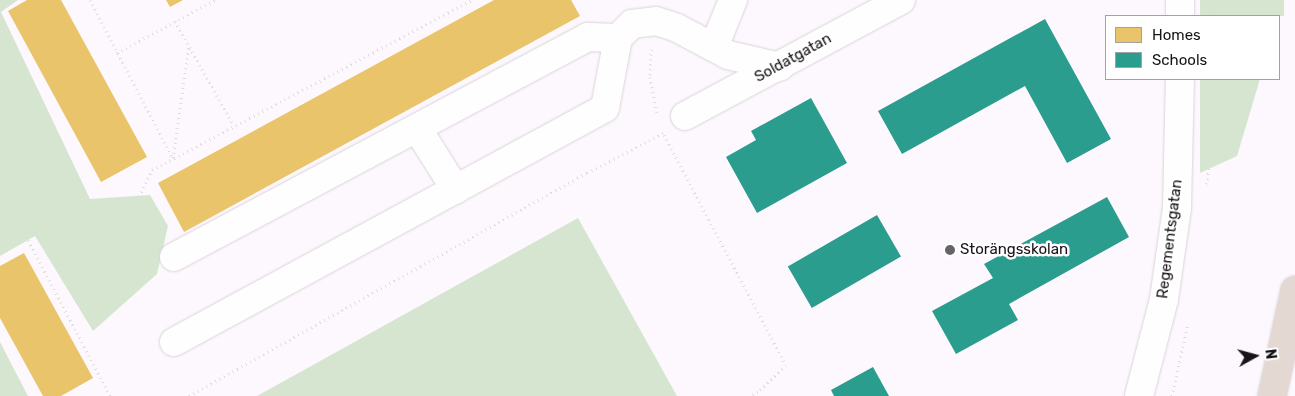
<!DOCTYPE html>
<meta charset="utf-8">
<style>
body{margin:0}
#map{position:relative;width:1295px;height:396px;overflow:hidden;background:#fdf8fd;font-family:Rubik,sans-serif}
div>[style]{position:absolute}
.green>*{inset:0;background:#d5e5d0;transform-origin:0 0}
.homes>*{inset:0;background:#e9c46a}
.schools>*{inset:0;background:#2a9d8f;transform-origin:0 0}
.path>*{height:3px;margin-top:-1.5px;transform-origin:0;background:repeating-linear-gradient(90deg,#deddde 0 1px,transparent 0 5px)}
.roads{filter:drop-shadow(0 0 1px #d9d4d9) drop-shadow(0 0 1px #d9d4d9)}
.minor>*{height:28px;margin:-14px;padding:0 14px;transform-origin:14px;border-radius:14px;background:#fffeff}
.highway>*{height:28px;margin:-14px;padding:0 14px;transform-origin:14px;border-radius:14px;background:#e4d9d2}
.dots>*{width:14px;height:14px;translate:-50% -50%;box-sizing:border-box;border:2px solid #fff;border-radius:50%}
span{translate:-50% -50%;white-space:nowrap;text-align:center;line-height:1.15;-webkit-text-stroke:5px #fff;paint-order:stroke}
.street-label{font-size:15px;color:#181318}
.poi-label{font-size:15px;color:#181318}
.left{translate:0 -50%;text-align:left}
.legend{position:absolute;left:1105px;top:15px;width:175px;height:65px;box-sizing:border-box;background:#fff;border:1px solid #a3a1a3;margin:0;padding:6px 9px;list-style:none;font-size:15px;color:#181318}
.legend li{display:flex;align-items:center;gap:10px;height:25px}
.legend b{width:25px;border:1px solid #a3a1a3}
.north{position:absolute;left:1230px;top:331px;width:50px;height:50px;-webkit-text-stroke:4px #fff;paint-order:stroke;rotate:83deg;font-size:14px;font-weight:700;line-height:20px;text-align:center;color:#181318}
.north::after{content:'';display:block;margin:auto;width:18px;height:22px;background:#181318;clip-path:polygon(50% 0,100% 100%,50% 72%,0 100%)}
</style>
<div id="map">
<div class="green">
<div style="clip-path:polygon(0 0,18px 0,1px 12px,90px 199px,150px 195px,168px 226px,157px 274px,93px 331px,35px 236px,0 256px)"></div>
<div style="left:1200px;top:0;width:84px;height:16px"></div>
<div style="clip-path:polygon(1200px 79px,1260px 79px,1237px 156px,1200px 173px)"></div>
<div style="clip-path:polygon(578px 218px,677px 396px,257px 396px)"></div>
<div style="clip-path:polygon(0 342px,28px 396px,0 396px)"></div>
</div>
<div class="homes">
<div style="clip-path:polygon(27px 0,61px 0,147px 157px,101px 182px,8px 11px)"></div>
<div style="clip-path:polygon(166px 0,183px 0,170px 7px)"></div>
<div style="clip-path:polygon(494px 0,571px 0,580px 16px,184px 232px,158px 183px)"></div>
<div style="clip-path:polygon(24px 253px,93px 378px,61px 396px,43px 396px,0 318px,0 266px)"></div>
</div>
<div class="schools">
<div style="clip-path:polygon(1045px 19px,1111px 139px,1067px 163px,1025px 86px,902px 154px,878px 111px)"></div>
<div style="clip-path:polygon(811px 98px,847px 163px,757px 213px,726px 157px,756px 140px,751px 131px)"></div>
<div style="clip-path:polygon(1107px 197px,1129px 237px,1009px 304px,1018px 320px,956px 354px,932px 311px,993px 278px,984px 264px)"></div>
<div style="left:877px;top:215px;width:48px;height:103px;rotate:60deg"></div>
<div style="clip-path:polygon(873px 367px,889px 396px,834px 396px,831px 390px)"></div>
</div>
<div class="path">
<div style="left:90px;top:0;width:179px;rotate:62.4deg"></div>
<div style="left:1214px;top:16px;width:16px;rotate:-90deg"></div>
<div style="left:175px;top:21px;width:120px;rotate:60.7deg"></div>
<div style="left:651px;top:49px;width:28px;rotate:92deg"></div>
<div style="left:650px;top:77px;width:36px;rotate:79deg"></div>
<div style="left:117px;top:53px;width:111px;rotate:-28.4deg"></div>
<div style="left:664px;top:135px;width:260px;rotate:62.1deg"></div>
<div style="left:786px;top:365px;width:39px;rotate:136deg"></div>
<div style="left:758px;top:392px;width:10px;rotate:156deg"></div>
<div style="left:173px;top:158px;width:113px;rotate:-81.9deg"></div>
<div style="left:1207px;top:184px;width:62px;rotate:-84.5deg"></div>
<div style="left:1213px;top:122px;width:43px;rotate:-90deg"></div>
<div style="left:0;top:187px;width:236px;rotate:62.2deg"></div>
<div style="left:151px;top:241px;width:36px;rotate:-122deg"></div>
<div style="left:132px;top:210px;width:45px;rotate:-63.4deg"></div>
<div style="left:152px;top:170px;width:362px;rotate:-28deg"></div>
<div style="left:189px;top:396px;width:456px;rotate:-29.3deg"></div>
<div style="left:587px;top:173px;width:88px;rotate:-27.7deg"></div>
<div style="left:1172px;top:396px;width:75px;rotate:-77.6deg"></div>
</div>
<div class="roads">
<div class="minor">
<div style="left:1180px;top:0;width:16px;rotate:90deg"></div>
<div style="left:714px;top:47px;width:51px;rotate:-68deg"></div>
<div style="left:685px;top:116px;width:245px;rotate:-28.2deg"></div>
<div style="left:417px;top:128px;width:73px;rotate:57.8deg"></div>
<div style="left:174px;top:257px;width:469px;rotate:-28deg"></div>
<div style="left:588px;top:37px;width:30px;rotate:2deg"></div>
<div style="left:174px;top:342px;width:490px;rotate:-28.5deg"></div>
<div style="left:605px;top:108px;width:71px;rotate:-79.5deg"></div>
<div style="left:618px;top:38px;width:20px;rotate:-45deg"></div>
<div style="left:632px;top:24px;width:24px;rotate:-7deg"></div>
<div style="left:656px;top:21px;width:22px;rotate:18deg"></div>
<div style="left:677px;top:28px;width:58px;rotate:27.9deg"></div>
<div style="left:728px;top:55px;width:53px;rotate:13deg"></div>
<div style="left:1139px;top:396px;width:100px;rotate:-75.5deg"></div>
<div style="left:1164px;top:299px;width:92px;rotate:-81.9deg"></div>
<div style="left:1177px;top:208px;width:129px;rotate:-88.7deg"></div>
</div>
<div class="highway">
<div style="left:1272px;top:396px;width:108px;rotate:-77.8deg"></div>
</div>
</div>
<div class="dots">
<div style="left:950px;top:250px;background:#686368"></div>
</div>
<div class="street-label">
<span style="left:793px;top:58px;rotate:-29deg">Soldatgatan</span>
<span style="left:1170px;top:239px;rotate:-83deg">Regementsgatan</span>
</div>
<div class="poi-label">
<span class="left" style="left:960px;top:250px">Storängsskolan</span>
</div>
<ul class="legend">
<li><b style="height:14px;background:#e9c46a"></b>Homes</li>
<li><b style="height:14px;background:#2a9d8f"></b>Schools</li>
</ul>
<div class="north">N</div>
</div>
